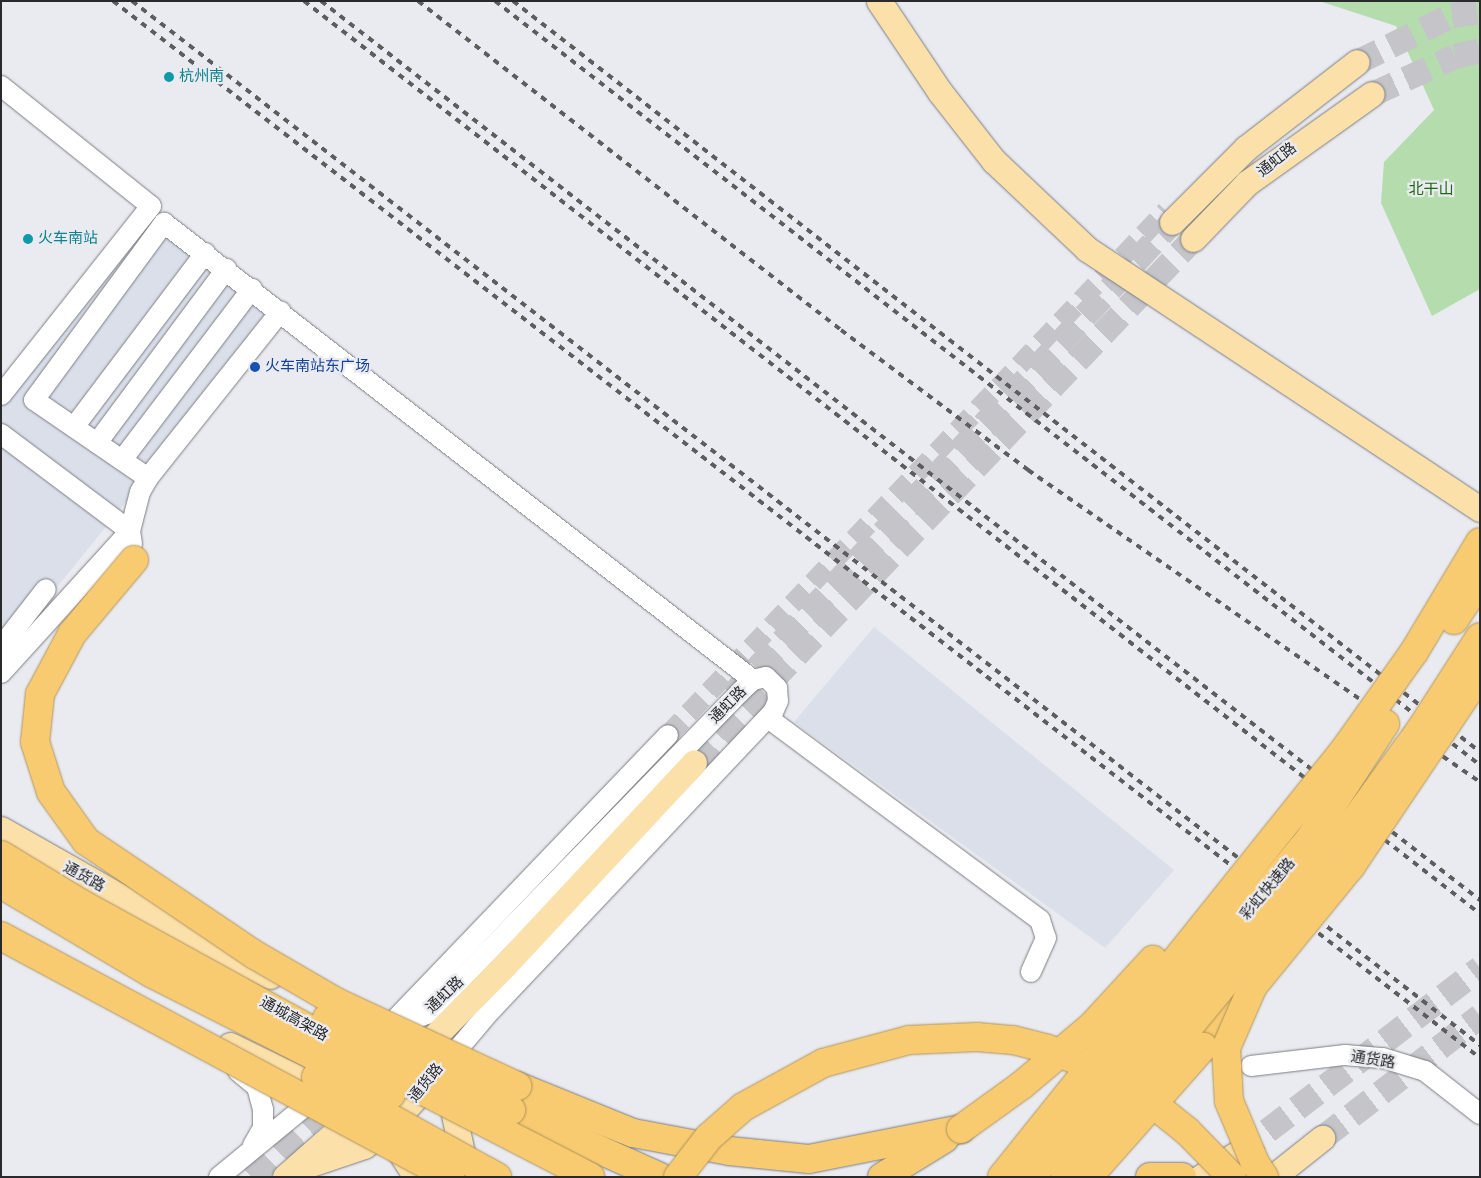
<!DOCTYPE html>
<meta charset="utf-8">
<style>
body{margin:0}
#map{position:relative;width:1481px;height:1178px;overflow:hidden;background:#eaebf0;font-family:"Sofia Sans Condensed","Noto Sans SC",sans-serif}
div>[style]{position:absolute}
.built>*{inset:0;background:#dadfea}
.green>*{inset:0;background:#b4dcad}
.minor-tunnel>*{height:20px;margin-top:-10px;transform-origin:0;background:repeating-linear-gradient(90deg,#c4c4c9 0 20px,transparent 0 30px)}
.major-tunnel>*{height:25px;margin-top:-12.5px;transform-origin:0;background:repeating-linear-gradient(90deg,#c4c4c9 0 25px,transparent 0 37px)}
.roads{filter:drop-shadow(0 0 1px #7b7d81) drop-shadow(0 0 1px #7b7d81)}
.minor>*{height:20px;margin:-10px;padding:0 10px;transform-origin:10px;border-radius:10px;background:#fff}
.major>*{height:25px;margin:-12.5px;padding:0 12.5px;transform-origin:12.5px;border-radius:12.5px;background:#fbe0aa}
.highway>*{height:28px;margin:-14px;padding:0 14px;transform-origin:14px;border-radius:14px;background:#f8cb71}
.rail>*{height:4px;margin-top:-2px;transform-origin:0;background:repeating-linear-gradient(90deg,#5d5d60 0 6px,transparent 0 12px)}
.bridges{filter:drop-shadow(0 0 1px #b09359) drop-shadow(0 0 1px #b09359)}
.highway-bridge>*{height:28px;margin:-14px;padding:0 14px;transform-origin:14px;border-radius:14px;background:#f8cb71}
.dots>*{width:14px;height:14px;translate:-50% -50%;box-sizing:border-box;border:2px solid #eaebf0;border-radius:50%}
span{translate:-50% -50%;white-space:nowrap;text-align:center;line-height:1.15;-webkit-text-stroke:4.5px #eaebf0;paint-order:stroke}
.culture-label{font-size:15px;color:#0d838f}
.left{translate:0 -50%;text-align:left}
.street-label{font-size:15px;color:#2a2a2c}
.park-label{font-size:15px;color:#1c690f}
.transit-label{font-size:15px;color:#164399}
.frame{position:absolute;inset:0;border:2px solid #2a2a2c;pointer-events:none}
</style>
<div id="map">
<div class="built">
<div style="clip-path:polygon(151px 206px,281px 311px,1px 656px,1px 391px)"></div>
<div style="clip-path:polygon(874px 627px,1174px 870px,1105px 948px,794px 722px)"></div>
</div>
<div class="green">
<div style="clip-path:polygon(1319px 1px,1480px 1px,1480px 289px,1432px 316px,1381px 203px,1384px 162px,1434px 110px,1396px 26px)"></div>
</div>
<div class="minor-tunnel">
<div style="left:668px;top:735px;width:723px;rotate:-46.46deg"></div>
</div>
<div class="major-tunnel">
<div style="left:1357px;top:62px;width:106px;rotate:-26.3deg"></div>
<div style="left:1452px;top:15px;width:28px;rotate:-8deg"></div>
<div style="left:1372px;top:94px;width:91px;rotate:-24.6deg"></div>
<div style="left:1455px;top:56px;width:26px;rotate:-13deg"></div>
<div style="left:732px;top:695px;width:646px;rotate:-47.07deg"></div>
<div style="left:694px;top:762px;width:723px;rotate:-46.35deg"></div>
<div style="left:1322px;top:1138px;width:200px;rotate:-37.7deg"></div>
<div style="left:1238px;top:1153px;width:305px;rotate:-37.4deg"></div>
<div style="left:252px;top:1177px;width:119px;rotate:-44.3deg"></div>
</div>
<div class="roads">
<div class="minor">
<div style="left:1px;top:86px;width:192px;rotate:38.7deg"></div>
<div style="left:151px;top:206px;width:241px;rotate:128.4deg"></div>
<div style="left:74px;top:427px;width:218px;rotate:-53deg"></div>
<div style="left:1px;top:434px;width:161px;rotate:36.9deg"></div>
<div style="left:130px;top:531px;width:13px;rotate:81deg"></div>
<div style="left:97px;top:443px;width:217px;rotate:-53.4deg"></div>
<div style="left:122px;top:460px;width:215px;rotate:-52.8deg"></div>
<div style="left:148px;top:478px;width:138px;rotate:-145.6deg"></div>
<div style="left:34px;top:400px;width:220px;rotate:-53.7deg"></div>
<div style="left:164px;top:223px;width:745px;rotate:37.81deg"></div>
<div style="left:1px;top:647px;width:73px;rotate:-52.2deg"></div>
<div style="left:1px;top:673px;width:192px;rotate:-47.7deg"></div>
<div style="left:130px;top:531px;width:40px;rotate:-75.6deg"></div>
<div style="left:140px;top:492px;width:16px;rotate:-60deg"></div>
<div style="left:148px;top:478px;width:213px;rotate:-51.5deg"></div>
<div style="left:768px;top:718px;width:339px;rotate:36.6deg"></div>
<div style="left:1040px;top:920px;width:19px;rotate:72deg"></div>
<div style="left:1046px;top:938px;width:37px;rotate:114deg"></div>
<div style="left:389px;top:1026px;width:403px;rotate:-46.2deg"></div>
<div style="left:384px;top:1031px;width:46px;rotate:-21.6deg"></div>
<div style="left:427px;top:1014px;width:449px;rotate:-45.8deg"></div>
<div style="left:740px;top:692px;width:18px;rotate:-43deg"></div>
<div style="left:753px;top:680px;width:13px;rotate:-13deg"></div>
<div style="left:766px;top:677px;width:16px;rotate:45deg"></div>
<div style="left:777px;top:688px;width:13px;rotate:86deg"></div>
<div style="left:778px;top:701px;width:12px;rotate:114deg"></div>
<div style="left:773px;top:712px;width:412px;rotate:133.4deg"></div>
<div style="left:490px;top:1011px;width:67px;rotate:130.1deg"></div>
<div style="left:1251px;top:1066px;width:95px;rotate:-6.7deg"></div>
<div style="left:1345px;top:1055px;width:38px;rotate:5deg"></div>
<div style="left:1383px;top:1058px;width:44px;rotate:17.2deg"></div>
<div style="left:1425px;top:1071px;width:70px;rotate:38deg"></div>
<div style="left:238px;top:1071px;width:25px;rotate:40deg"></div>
<div style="left:257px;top:1087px;width:23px;rotate:75deg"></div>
<div style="left:263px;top:1109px;width:19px;rotate:90deg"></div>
<div style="left:263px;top:1128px;width:20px;rotate:120deg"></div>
<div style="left:219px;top:1177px;width:129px;rotate:-39.4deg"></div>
</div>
<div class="major">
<div style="left:879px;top:1px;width:110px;rotate:56.2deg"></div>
<div style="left:940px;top:92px;width:88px;rotate:52deg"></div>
<div style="left:994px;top:161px;width:128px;rotate:43.4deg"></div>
<div style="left:1087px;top:249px;width:471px;rotate:33.5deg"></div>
<div style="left:1172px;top:222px;width:105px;rotate:-45deg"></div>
<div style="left:1246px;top:148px;width:140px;rotate:-37.8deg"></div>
<div style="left:1193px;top:239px;width:78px;rotate:-46deg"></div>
<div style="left:1247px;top:183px;width:153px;rotate:-35.5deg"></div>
<div style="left:1px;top:829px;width:238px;rotate:29.5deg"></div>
<div style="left:208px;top:946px;width:69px;rotate:25.8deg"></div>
<div style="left:230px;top:1045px;width:114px;rotate:25.9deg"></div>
<div style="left:413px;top:1058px;width:131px;rotate:-45.3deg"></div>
<div style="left:505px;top:965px;width:277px;rotate:-47deg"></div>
<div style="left:449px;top:1090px;width:85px;rotate:78.4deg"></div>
<div style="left:381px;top:1126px;width:6px;rotate:39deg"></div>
<div style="left:386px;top:1130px;width:73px;rotate:-47.8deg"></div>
<div style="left:302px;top:1167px;width:65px;rotate:-18.7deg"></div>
<div style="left:364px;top:1146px;width:27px;rotate:-36deg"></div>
<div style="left:386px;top:1130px;width:56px;rotate:57.4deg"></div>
<div style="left:285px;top:1177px;width:103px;rotate:-41.4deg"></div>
<div style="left:1201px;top:1177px;width:44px;rotate:-33deg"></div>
<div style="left:1273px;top:1177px;width:63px;rotate:-38.5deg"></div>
</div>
<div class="highway">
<div style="left:1203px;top:1047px;width:66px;rotate:-50.5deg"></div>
<div style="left:517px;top:1086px;width:125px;rotate:22.1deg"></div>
<div style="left:633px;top:1133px;width:98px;rotate:10.6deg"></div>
<div style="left:729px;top:1151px;width:80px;rotate:5.7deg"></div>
<div style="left:809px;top:1159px;width:155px;rotate:-11.2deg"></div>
<div style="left:511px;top:1110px;width:163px;rotate:24.2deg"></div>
<div style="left:882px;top:1177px;width:73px;rotate:-31.5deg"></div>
<div style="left:1150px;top:1177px;width:32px"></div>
</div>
</div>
<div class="rail">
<div style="left:113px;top:1px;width:1728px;rotate:37.71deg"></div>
<div style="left:132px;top:1px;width:1705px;rotate:37.76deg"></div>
<div style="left:304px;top:1px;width:1489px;rotate:37.82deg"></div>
<div style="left:321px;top:1px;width:1467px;rotate:37.8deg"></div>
<div style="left:418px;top:1px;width:536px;rotate:37.87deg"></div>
<div style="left:841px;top:330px;width:234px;rotate:36.8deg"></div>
<div style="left:1028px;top:470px;width:549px;rotate:34.62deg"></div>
<div style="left:495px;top:1px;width:1247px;rotate:37.8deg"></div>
<div style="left:513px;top:1px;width:1224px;rotate:37.83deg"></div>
</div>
<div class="bridges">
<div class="highway-bridge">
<div style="left:134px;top:560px;width:97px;rotate:130deg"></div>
<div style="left:72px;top:634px;width:68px;rotate:118.1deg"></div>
<div style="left:40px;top:694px;width:48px;rotate:95.9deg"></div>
<div style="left:35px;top:742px;width:52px;rotate:72.3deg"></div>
<div style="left:51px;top:792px;width:60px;rotate:54.5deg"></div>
<div style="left:86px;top:841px;width:204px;rotate:34deg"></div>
<div style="left:255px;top:955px;width:94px;rotate:30.1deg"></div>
<div style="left:336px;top:1002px;width:200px;rotate:24.9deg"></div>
<div style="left:1454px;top:620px;width:47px;rotate:-56.3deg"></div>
<div style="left:1px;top:855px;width:92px;rotate:31.3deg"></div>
<div style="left:80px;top:903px;width:348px;rotate:28.8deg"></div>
<div style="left:385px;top:1071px;width:231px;rotate:27.3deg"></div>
<div style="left:1px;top:884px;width:174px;rotate:30.7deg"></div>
<div style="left:151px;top:973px;width:269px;rotate:26.9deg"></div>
<div style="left:1px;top:936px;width:510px;rotate:28.22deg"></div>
<div style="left:327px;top:1018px;width:206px;rotate:26.6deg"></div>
<div style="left:316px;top:1077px;width:207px;rotate:28.9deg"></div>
<div style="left:961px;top:1129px;width:75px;rotate:-35.8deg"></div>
<div style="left:1022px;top:1085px;width:92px;rotate:-40.1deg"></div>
<div style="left:1092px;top:1026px;width:90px;rotate:-47.3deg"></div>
<div style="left:1096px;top:1168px;width:162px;rotate:-48.5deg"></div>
<div style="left:678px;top:1177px;width:51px;rotate:-52.2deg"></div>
<div style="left:709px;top:1137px;width:45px;rotate:-41.4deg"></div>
<div style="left:743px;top:1107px;width:91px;rotate:-28.8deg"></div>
<div style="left:823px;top:1063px;width:89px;rotate:-15deg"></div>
<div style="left:909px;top:1040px;width:68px;rotate:-2.5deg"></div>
<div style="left:977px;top:1037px;width:36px;rotate:5deg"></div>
<div style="left:1013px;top:1040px;width:36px;rotate:14deg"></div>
<div style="left:1048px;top:1049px;width:61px;rotate:21.1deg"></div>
<div style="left:1105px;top:1071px;width:44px;rotate:33deg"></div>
<div style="left:1142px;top:1095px;width:58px;rotate:38.7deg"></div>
<div style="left:1187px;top:1131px;width:64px;rotate:45.6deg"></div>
<div style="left:1002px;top:1177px;width:548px;rotate:-51.29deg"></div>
<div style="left:1345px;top:749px;width:119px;rotate:-54.6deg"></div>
<div style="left:1414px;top:652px;width:128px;rotate:-59deg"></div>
<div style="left:1031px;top:1177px;width:437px;rotate:-50.5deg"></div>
<div style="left:1309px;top:840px;width:139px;rotate:-56.8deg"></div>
<div style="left:1065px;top:1177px;width:407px;rotate:-50.5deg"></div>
<div style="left:1324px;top:863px;width:165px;rotate:-54.1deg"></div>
<div style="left:1421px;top:729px;width:109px;rotate:-57.3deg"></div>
<div style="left:1264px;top:1177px;width:17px;rotate:-123deg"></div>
<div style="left:1255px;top:1163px;width:67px;rotate:-112.8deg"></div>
<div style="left:1229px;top:1101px;width:53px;rotate:-93.2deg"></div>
<div style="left:1226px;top:1048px;width:68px;rotate:-66.5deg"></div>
<div style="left:1253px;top:986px;width:155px;rotate:-50.8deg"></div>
<div style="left:1351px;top:866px;width:231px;rotate:-56.1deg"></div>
</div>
</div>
<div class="dots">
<div style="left:169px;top:77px;background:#0f9aa8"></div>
<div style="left:28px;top:239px;background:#0f9aa8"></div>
<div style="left:255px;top:367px;background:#1a4fb4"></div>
</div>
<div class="culture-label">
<span class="left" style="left:179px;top:77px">杭州南</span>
<span class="left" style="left:38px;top:239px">火车南站</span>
</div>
<div class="street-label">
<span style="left:1277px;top:160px;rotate:-38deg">通虹路</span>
<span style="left:728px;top:705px;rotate:-45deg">通虹路</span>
<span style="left:84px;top:877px;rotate:29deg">通货路</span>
<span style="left:1268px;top:889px;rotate:-50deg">彩虹快速路</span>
<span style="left:445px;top:995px;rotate:-44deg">通虹路</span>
<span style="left:294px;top:1019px;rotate:29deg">通城高架路</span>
<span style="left:1373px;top:1060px;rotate:9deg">通货路</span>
<span style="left:426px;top:1083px;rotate:-51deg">通货路</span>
</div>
<div class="park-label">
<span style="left:1431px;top:190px">北干山</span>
</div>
<div class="transit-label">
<span class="left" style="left:265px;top:367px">火车南站东广场</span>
</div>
<div class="frame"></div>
</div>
